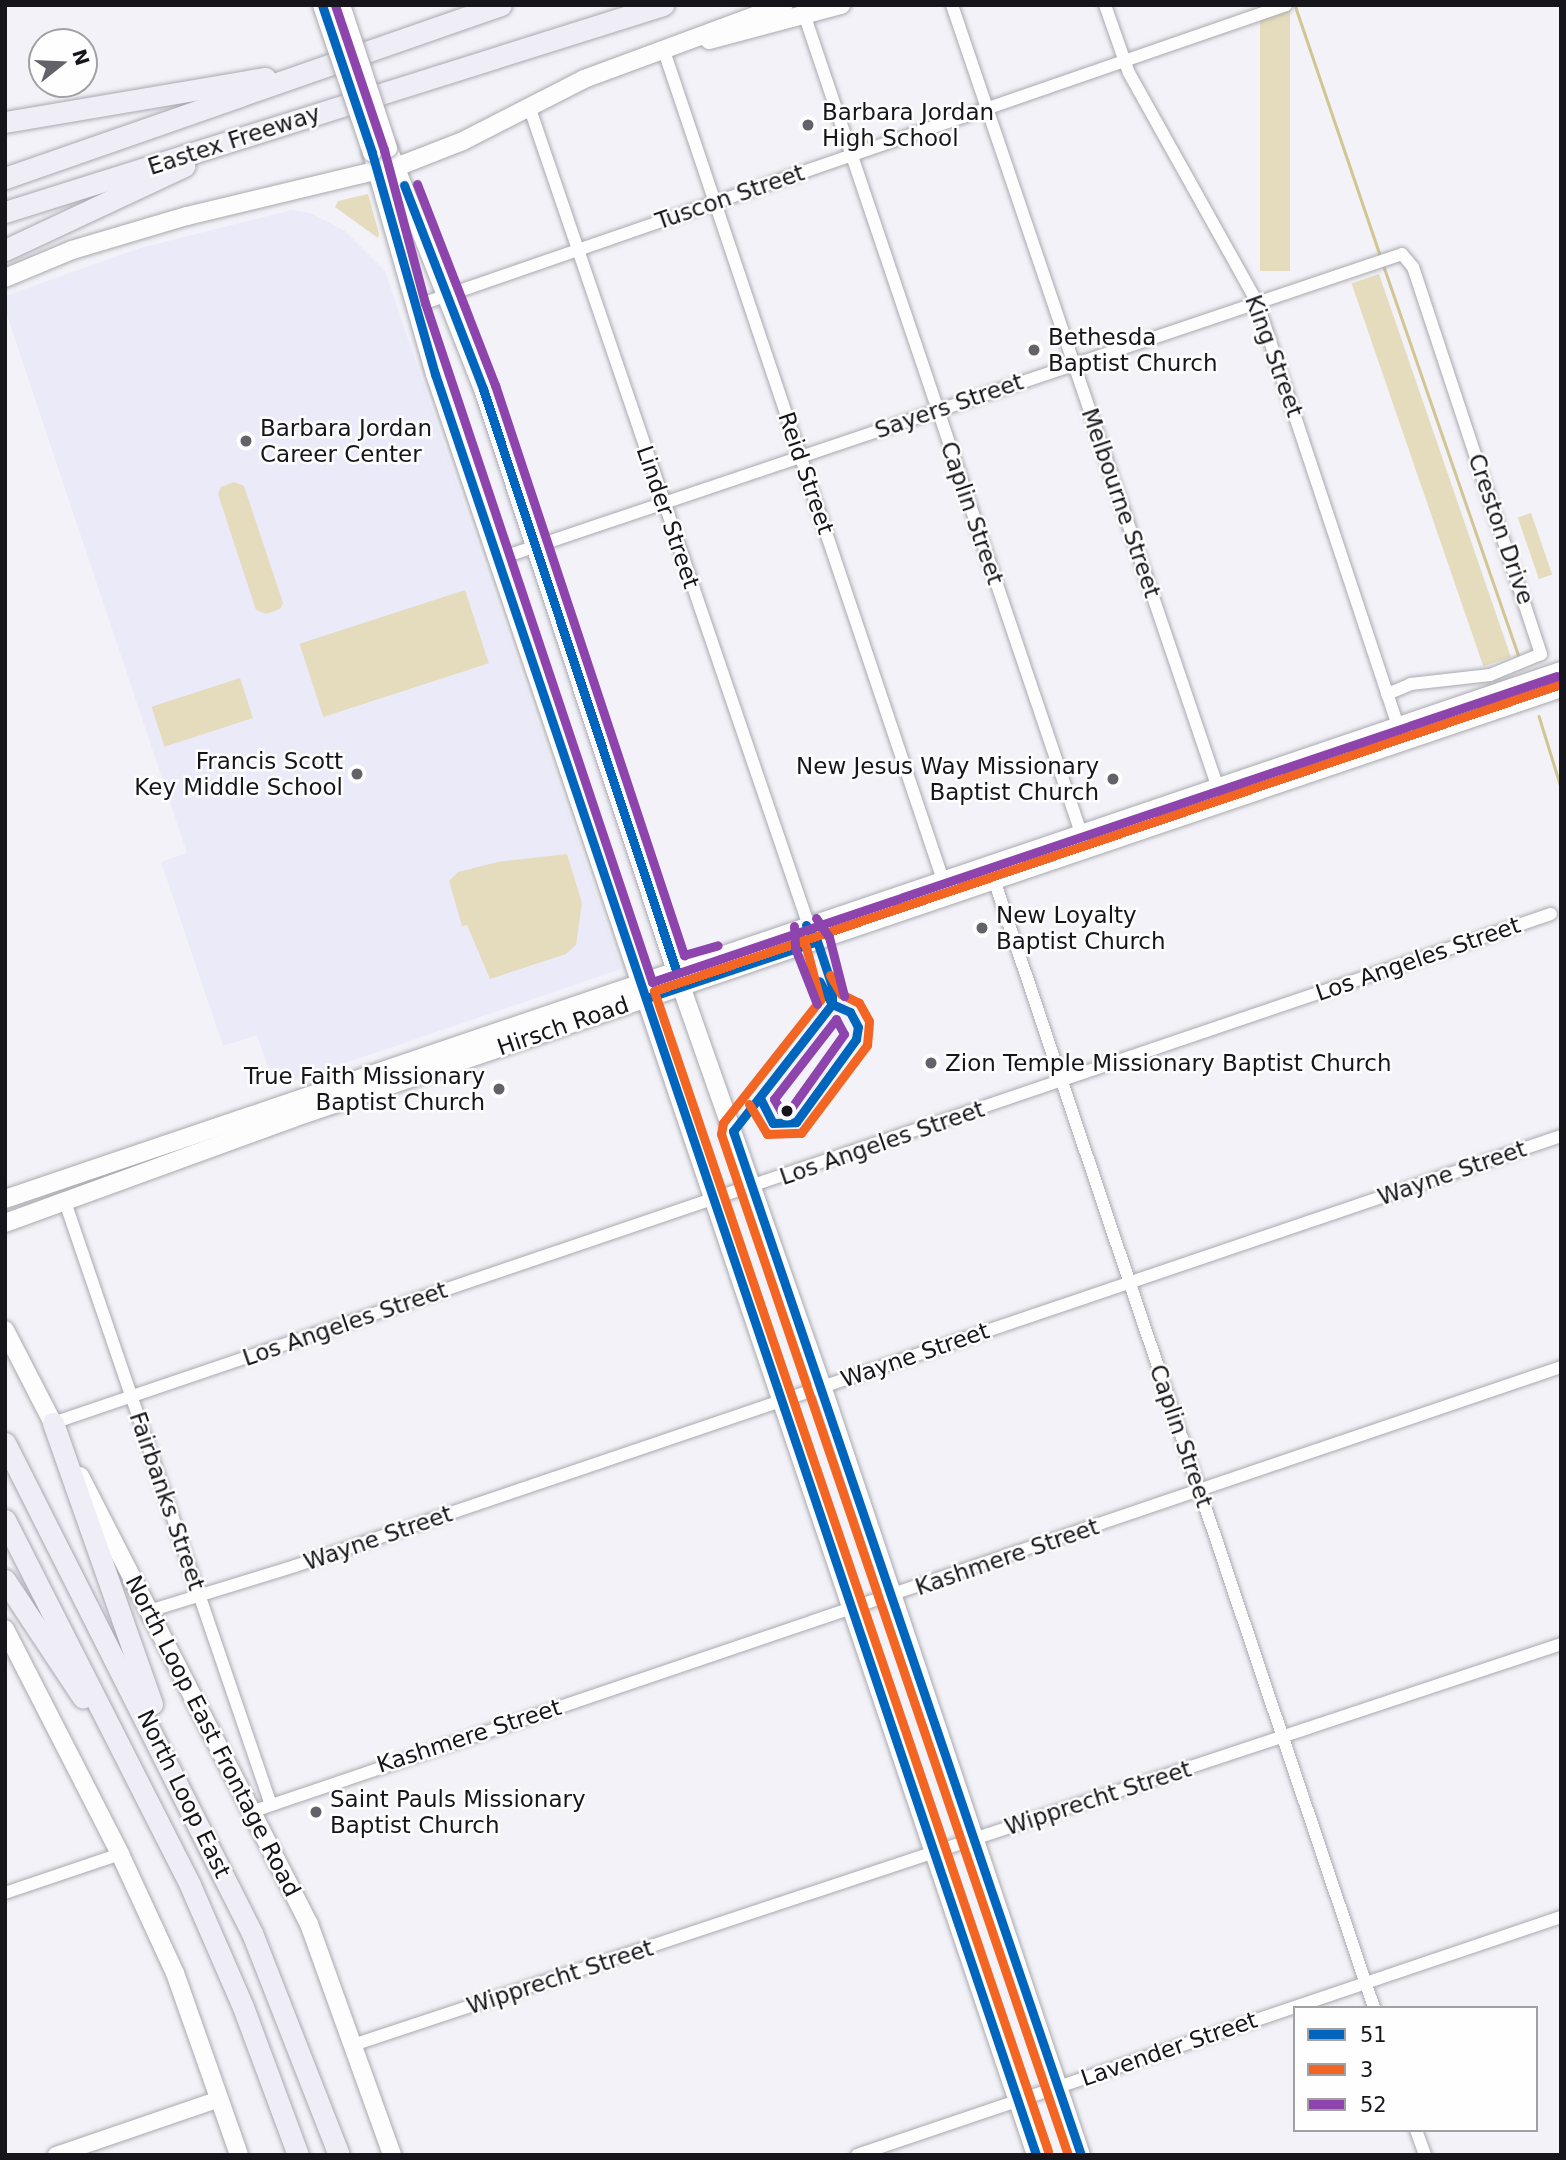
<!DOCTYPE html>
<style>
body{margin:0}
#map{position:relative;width:1566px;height:2160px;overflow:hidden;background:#f2f2f8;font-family:"DejaVu Sans",sans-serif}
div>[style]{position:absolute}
.built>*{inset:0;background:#ebeaf9}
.green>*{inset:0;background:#e4dcbc;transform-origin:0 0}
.stream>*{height:2.5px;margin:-1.25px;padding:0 1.25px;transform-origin:1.25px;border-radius:1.25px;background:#d1c591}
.roads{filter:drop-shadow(0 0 2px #a9a9af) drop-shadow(0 0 2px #a9a9af)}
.minor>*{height:12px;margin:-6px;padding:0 6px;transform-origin:6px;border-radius:6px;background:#fdfdfe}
.tertiary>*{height:16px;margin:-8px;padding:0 8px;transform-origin:8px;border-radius:8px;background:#fdfdfe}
.secondary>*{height:18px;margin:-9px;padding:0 9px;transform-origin:9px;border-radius:9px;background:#fdfdfe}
.motorway>*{height:21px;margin:-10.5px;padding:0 10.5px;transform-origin:10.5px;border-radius:10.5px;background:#efedf6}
.bridges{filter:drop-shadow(0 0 2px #a9a9af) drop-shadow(0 0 2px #a9a9af)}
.secondary-bridge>*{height:18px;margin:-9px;padding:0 9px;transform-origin:9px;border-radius:9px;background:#fdfdfe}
.bus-1>*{height:9px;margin:-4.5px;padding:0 4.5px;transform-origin:4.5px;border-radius:4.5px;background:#0065bd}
.bus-2>*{height:9px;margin:-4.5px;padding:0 4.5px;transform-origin:4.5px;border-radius:4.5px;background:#f26522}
.bus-3>*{height:9px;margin:-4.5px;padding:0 4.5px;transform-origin:4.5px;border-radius:4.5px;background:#8e44ad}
.dots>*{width:19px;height:19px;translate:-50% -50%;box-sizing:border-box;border:4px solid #fefefe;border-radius:50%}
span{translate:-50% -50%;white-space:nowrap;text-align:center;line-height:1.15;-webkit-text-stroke:5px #fefefe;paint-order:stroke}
.poi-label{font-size:23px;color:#16151c}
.left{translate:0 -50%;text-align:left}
.right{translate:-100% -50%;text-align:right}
.street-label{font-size:23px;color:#16151c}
.frame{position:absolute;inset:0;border:7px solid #16151c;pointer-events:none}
.legend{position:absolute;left:1293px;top:2006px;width:245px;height:126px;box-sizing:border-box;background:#fefefe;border:2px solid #a1a1a4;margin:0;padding:9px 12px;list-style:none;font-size:21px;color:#16151c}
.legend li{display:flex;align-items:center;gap:14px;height:35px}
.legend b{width:35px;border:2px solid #a1a1a4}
.north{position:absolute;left:28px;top:28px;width:70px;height:70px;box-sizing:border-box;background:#fefefe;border:2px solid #a1a1a4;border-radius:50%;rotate:72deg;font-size:19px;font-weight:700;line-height:28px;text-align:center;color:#16151c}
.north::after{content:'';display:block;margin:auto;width:24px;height:32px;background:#636269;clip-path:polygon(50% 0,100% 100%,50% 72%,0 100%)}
</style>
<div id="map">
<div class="built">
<div style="clip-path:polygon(292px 210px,310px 213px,345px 231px,385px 271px,621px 969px,275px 1087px,257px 1035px,223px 1046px,161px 862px,187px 853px,5px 309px,5px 296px,140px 248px)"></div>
</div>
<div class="green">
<div style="left:1260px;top:5px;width:30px;height:266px"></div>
<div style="clip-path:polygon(368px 194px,379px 234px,378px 238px,335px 207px,338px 201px)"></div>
<div style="left:1379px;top:274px;width:405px;height:29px;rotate:71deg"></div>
<div style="clip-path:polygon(234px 482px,244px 486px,283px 603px,280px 609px,266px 614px,256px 610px,218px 494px,221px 487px)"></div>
<div style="left:1531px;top:513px;width:65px;height:14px;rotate:71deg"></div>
<div style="left:465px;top:590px;width:77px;height:174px;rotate:72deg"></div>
<div style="left:240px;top:678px;width:42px;height:93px;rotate:72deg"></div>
<div style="clip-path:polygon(567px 854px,582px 903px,576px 945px,566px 954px,490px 979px,467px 925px,462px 926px,449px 881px,458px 872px,498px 862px)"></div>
</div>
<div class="stream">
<div style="left:1295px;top:5px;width:266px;rotate:71.2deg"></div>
<div style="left:1383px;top:264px;width:413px;rotate:70.9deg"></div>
<div style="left:1539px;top:716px;width:74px;rotate:72.8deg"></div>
</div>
<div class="roads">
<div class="minor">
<div style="left:952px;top:5px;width:833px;rotate:71.24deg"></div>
<div style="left:1105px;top:5px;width:72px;rotate:70.6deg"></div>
<div style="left:1129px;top:73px;width:262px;rotate:60.8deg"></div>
<div style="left:1257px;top:302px;width:448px;rotate:71.6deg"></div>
<div style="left:805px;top:17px;width:868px;rotate:71.31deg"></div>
<div style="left:664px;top:51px;width:881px;rotate:71.4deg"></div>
<div style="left:530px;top:109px;width:870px;rotate:71.15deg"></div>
<div style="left:413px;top:307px;width:924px;rotate:-19.08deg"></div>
<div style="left:498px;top:559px;width:954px;rotate:-18.64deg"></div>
<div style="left:1402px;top:254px;width:17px;rotate:50deg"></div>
<div style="left:1413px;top:267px;width:408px;rotate:71.7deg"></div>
<div style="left:1541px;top:654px;width:55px;rotate:157.6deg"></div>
<div style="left:1490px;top:675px;width:80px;rotate:173.5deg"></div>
<div style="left:1411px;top:684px;width:26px;rotate:157deg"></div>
<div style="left:992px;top:874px;width:1197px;rotate:71.38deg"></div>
<div style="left:64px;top:1199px;width:637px;rotate:71.14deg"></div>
<div style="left:53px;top:1423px;width:1582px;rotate:-18.77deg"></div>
<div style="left:149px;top:1611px;width:153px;rotate:-17.1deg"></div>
<div style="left:295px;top:1566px;width:1337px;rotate:-18.76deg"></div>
<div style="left:254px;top:1811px;width:1380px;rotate:-18.76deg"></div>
<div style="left:5px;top:1893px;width:121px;rotate:-18.7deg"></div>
<div style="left:356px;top:2044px;width:1270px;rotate:-18.36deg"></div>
<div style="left:1416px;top:2130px;width:27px;rotate:70deg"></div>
<div style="left:857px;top:2155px;width:743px;rotate:-18.68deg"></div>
</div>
<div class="tertiary">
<div style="left:56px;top:2155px;width:173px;rotate:-18.9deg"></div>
</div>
<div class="secondary">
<div style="left:709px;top:40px;width:137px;rotate:-14.9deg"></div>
<div style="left:388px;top:148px;width:259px;rotate:68.5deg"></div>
<div style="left:483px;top:389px;width:629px;rotate:71.65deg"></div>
<div style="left:681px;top:986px;width:424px;rotate:70.6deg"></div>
<div style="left:822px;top:1386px;width:811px;rotate:71.39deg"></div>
<div style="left:372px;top:153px;width:230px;rotate:74.1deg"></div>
<div style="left:435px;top:374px;width:1880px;rotate:71.35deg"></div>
<div style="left:5px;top:278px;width:73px;rotate:-22.7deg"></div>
<div style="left:72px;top:250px;width:120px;rotate:-16.5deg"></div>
<div style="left:187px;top:216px;width:223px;rotate:-13.5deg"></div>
<div style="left:404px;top:164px;width:63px;rotate:-21.3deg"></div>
<div style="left:463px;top:141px;width:136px;rotate:-27.1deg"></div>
<div style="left:584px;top:79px;width:213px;rotate:-20.3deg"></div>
<div style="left:5px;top:1199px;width:1643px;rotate:-18.74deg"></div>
<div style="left:5px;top:1223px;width:307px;rotate:-20deg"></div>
<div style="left:293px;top:1118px;width:1339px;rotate:-18.73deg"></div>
<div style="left:5px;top:1330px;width:118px;rotate:62.8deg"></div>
<div style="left:80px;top:1476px;width:503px;rotate:62.93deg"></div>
<div style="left:309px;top:1924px;width:245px;rotate:70.2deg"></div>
<div style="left:5px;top:1629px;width:253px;rotate:62.9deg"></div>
<div style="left:120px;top:1854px;width:131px;rotate:65.2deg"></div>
<div style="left:175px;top:1973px;width:193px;rotate:70.6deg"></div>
</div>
<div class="motorway">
<div style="left:5px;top:122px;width:264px;rotate:-9.6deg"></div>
<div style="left:5px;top:178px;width:525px;rotate:-19.23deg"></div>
<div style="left:5px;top:212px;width:690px;rotate:-17.46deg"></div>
<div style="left:5px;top:250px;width:198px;rotate:-25.1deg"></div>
<div style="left:53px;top:1423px;width:298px;rotate:70.6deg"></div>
<div style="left:5px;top:1443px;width:549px;rotate:63.25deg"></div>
<div style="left:252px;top:1933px;width:238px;rotate:68.6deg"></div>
<div style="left:5px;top:1520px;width:409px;rotate:63.1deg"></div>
<div style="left:190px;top:1885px;width:133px;rotate:66.5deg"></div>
<div style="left:243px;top:2007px;width:158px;rotate:69.6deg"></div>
<div style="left:5px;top:1580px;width:141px;rotate:56.5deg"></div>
</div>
</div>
<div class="bridges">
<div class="secondary-bridge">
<div style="left:322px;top:5px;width:156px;rotate:71.3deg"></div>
<div style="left:341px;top:5px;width:151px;rotate:71.8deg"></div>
</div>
</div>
<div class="bus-1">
<div style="left:322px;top:5px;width:156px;rotate:71.3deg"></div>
<div style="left:372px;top:153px;width:230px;rotate:74.1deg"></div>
<div style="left:435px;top:374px;width:1880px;rotate:71.35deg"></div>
<div style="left:404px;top:185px;width:219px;rotate:68.8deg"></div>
<div style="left:483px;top:389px;width:612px;rotate:71.62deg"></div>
<div style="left:806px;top:925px;width:19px;rotate:55deg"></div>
<div style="left:817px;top:941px;width:47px;rotate:71.6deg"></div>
<div style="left:832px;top:986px;width:18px;rotate:90deg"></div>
<div style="left:832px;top:1004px;width:161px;rotate:127.9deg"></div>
<div style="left:733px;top:1131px;width:1082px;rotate:71.23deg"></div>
<div style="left:650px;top:997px;width:176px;rotate:-18.5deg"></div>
<div style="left:760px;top:1098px;width:28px;rotate:63deg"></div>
<div style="left:773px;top:1123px;width:23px;rotate:-2deg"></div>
<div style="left:796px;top:1122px;width:102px;rotate:-54.1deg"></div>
<div style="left:856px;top:1039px;width:12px;rotate:-81deg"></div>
<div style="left:858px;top:1027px;width:17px;rotate:-118deg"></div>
<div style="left:850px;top:1012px;width:20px;rotate:-156deg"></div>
<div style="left:832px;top:1004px;width:26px;rotate:-119deg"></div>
</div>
<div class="bus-2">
<div style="left:796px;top:932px;width:18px;rotate:56deg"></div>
<div style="left:806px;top:947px;width:55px;rotate:75.2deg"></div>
<div style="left:820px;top:1000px;width:157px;rotate:128.3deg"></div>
<div style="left:723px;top:1123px;width:11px;rotate:100deg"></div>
<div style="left:721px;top:1134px;width:1078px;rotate:71.23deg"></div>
<div style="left:749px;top:1104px;width:35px;rotate:59deg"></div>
<div style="left:767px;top:1134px;width:34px;rotate:-2deg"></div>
<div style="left:801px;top:1133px;width:110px;rotate:-53.1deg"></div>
<div style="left:867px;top:1045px;width:24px;rotate:-85deg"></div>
<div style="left:869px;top:1021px;width:21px;rotate:-119deg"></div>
<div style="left:859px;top:1003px;width:20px;rotate:-153deg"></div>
<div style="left:841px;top:994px;width:22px;rotate:-120deg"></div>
<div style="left:1048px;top:2151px;width:1225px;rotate:-108.76deg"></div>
<div style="left:654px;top:991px;width:958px;rotate:-18.7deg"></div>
</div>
<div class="bus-3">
<div style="left:335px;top:5px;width:153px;rotate:71.3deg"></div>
<div style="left:384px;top:150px;width:158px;rotate:75deg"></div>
<div style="left:425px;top:303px;width:716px;rotate:71.51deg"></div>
<div style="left:652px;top:982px;width:955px;rotate:-18.68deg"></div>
<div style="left:417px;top:184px;width:216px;rotate:68.8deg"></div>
<div style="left:495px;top:385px;width:601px;rotate:71.66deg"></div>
<div style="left:684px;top:955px;width:35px;rotate:-16deg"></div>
<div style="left:816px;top:918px;width:23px;rotate:56deg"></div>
<div style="left:829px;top:937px;width:61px;rotate:75.7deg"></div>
<div style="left:794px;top:926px;width:22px;rotate:87deg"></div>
<div style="left:795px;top:948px;width:60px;rotate:68.6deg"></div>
<div style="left:836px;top:1019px;width:17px;rotate:62deg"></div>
<div style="left:844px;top:1034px;width:95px;rotate:125.5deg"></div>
<div style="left:789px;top:1111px;width:8px;rotate:180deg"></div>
<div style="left:781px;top:1111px;width:14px;rotate:-120deg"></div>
<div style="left:774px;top:1099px;width:101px;rotate:-52.2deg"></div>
</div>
<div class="dots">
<div style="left:808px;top:125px;background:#636269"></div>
<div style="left:1034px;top:350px;background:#636269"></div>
<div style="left:246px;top:441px;background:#636269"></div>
<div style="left:357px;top:774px;background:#636269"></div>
<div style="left:1113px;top:779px;background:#636269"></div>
<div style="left:982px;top:928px;background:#636269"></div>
<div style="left:931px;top:1063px;background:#636269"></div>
<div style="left:499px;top:1089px;background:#636269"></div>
<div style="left:787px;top:1111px;background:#16151c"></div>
<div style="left:316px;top:1812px;background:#636269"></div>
</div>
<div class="poi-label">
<span class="left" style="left:822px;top:125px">Barbara Jordan<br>High School</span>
<span class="left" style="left:1048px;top:350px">Bethesda<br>Baptist Church</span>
<span class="left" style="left:260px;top:441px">Barbara Jordan<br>Career Center</span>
<span class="right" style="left:343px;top:774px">Francis Scott<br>Key Middle School</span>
<span class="right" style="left:1099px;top:779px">New Jesus Way Missionary<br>Baptist Church</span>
<span class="left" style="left:996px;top:928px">New Loyalty<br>Baptist Church</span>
<span class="left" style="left:945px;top:1063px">Zion Temple Missionary Baptist Church</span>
<span class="right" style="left:485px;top:1089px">True Faith Missionary<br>Baptist Church</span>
<span class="left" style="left:330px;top:1812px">Saint Pauls Missionary<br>Baptist Church</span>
</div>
<div class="street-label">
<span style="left:234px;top:140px;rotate:-18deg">Eastex Freeway</span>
<span style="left:730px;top:197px;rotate:-19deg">Tuscon Street</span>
<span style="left:1274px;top:356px;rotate:70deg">King Street</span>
<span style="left:949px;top:406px;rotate:-19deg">Sayers Street</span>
<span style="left:806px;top:473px;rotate:71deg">Reid Street</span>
<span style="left:1121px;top:503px;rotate:71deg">Melbourne Street</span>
<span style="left:972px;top:513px;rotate:71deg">Caplin Street</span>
<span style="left:668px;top:517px;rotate:71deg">Linder Street</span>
<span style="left:1501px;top:529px;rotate:71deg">Creston Drive</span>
<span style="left:1418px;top:959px;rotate:-19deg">Los Angeles Street</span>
<span style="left:563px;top:1026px;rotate:-19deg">Hirsch Road</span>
<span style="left:882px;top:1143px;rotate:-19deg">Los Angeles Street</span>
<span style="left:1452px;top:1173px;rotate:-19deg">Wayne Street</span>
<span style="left:345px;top:1324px;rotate:-19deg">Los Angeles Street</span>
<span style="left:915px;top:1355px;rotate:-19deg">Wayne Street</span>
<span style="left:1181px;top:1436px;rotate:71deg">Caplin Street</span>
<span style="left:167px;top:1501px;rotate:71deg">Fairbanks Street</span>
<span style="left:378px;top:1538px;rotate:-19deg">Wayne Street</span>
<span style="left:1007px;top:1557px;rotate:-19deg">Kashmere Street</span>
<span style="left:213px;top:1736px;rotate:63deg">North Loop East Frontage Road</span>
<span style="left:469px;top:1736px;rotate:-18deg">Kashmere Street</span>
<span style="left:184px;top:1794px;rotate:64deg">North Loop East</span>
<span style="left:1098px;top:1798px;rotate:-18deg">Wipprecht Street</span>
<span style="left:560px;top:1977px;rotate:-18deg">Wipprecht Street</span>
<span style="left:1169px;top:2049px;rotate:-19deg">Lavender Street</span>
</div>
<div class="frame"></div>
<ul class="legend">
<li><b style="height:9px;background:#0065bd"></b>51</li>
<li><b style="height:9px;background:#f26522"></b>3</li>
<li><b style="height:9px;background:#8e44ad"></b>52</li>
</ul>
<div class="north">N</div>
</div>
